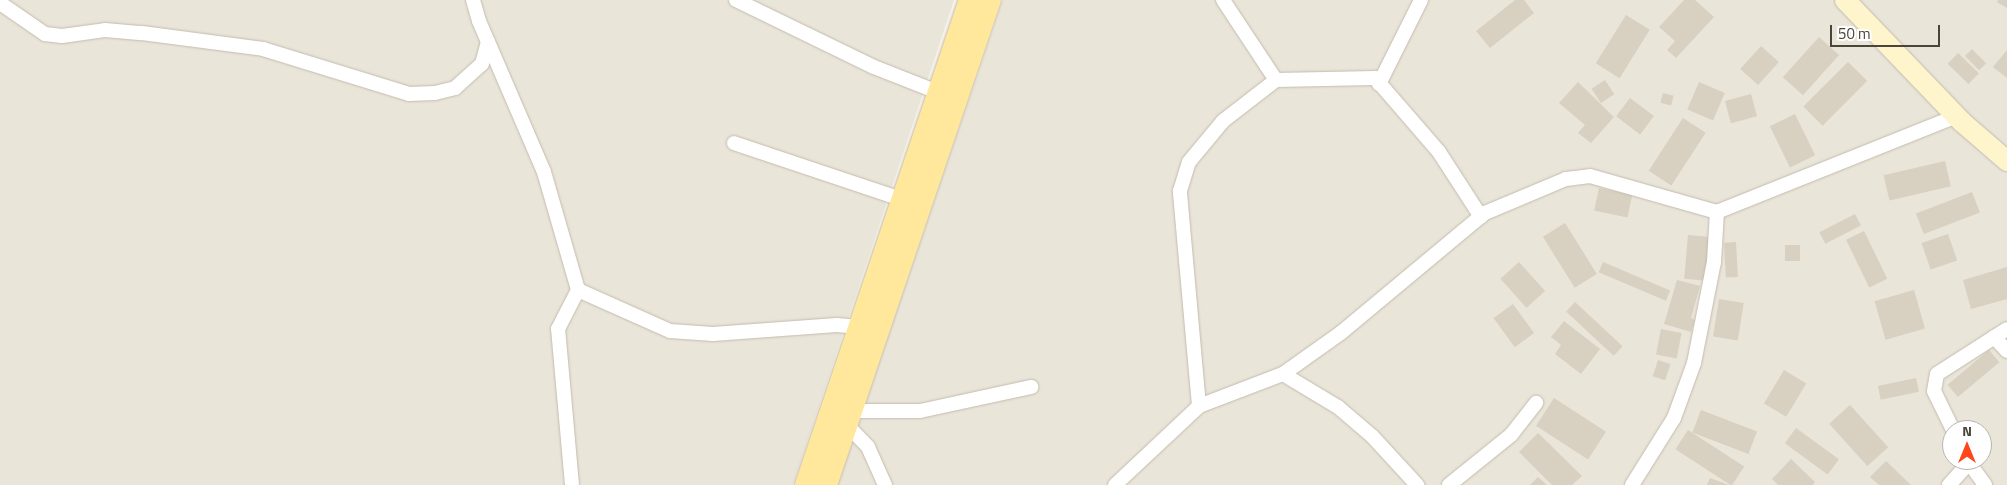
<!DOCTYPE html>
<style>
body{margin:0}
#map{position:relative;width:2007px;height:485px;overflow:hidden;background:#f6f3eb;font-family:"Titillium Web",sans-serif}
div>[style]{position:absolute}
.residential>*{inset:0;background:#eae5d9}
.building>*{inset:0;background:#d8d0c0;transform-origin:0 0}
.roads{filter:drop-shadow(0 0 1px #c2bcad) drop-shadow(0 0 1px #c2bcad)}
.minor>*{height:14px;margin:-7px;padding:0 7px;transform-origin:7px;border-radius:7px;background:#fff}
.secondary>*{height:20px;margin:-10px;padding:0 10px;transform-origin:10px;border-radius:10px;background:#fff5cc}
.primary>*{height:22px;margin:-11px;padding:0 11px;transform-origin:11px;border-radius:11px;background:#ffe79b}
span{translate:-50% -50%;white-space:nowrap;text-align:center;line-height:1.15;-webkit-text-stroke:4px #fff;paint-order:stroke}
.north{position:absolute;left:1942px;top:420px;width:50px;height:50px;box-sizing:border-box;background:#fff;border:1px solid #b7b4af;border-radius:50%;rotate:0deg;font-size:14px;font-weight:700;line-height:20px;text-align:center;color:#4b4438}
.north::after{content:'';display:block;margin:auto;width:18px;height:22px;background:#ff4519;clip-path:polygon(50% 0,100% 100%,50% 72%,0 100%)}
.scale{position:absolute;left:1830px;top:25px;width:110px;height:22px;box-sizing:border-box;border:2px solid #4b4438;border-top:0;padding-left:6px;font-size:15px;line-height:18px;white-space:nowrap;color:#4b4438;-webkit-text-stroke:4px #fff;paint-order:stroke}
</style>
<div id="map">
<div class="residential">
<div style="clip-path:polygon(0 0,954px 0,793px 485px,0 485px)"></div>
<div style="clip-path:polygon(evenodd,1003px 0,2007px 0,2007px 485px,838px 485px,1003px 0,1952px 430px,1982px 430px,1982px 460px,1952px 460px,1952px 430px)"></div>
</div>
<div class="building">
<div style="clip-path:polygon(1515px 0,1524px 0,1534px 13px,1490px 48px,1476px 31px)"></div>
<div style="clip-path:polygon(1684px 0,1695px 0,1714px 17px,1676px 58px,1667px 50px,1675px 41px,1659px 27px)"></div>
<div style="clip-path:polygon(1998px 0,2007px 0,2007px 8px,1997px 2px)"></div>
<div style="left:1626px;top:15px;width:28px;height:57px;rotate:32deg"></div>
<div style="left:1819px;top:37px;width:27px;height:54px;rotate:42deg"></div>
<div style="left:1761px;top:46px;width:24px;height:31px;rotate:42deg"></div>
<div style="left:1972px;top:49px;width:20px;height:10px;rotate:45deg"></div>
<div style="clip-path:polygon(2007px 50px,2007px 78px,1993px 67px)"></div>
<div style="left:1958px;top:53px;width:29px;height:15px;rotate:44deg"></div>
<div style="left:1848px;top:62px;width:27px;height:63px;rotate:45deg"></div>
<div style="left:1605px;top:80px;width:17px;height:16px;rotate:57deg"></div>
<div style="clip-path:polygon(1578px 82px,1614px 117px,1591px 143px,1578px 133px,1585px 125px,1559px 103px)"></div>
<div style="left:1699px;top:82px;width:28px;height:30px;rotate:23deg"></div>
<div style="left:1663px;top:93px;width:11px;height:10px;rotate:15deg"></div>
<div style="left:1751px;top:94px;width:23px;height:27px;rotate:75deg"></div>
<div style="left:1630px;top:98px;width:30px;height:23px;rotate:37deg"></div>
<div style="left:1795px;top:114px;width:46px;height:28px;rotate:64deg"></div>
<div style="left:1683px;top:118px;width:27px;height:63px;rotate:33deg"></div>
<div style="left:1945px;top:161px;width:26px;height:63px;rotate:77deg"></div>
<div style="left:1599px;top:188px;width:34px;height:23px;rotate:12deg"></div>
<div style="left:1972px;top:192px;width:22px;height:60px;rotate:69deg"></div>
<div style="left:1855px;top:214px;width:13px;height:40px;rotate:63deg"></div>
<div style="left:1565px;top:223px;width:60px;height:26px;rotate:58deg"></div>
<div style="left:1864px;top:231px;width:53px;height:20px;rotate:64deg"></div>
<div style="left:1948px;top:234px;width:28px;height:28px;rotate:71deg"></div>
<div style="left:1688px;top:235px;width:22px;height:44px;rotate:5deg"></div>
<div style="left:1736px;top:242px;width:35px;height:12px;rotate:87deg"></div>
<div style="left:1785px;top:245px;width:15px;height:16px"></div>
<div style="left:1519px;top:262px;width:39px;height:25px;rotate:48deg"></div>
<div style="left:1603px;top:262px;width:73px;height:11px;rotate:23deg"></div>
<div style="clip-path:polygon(2007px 267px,2007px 299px,1971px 309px,1963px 280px)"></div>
<div style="clip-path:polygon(1677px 280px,1700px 286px,1691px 318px,1695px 320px,1691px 332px,1664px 324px)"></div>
<div style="left:1914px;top:290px;width:40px;height:41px;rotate:74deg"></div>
<div style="left:1719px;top:299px;width:25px;height:38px;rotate:9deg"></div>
<div style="left:1575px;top:302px;width:65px;height:13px;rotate:43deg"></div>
<div style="left:1513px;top:304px;width:36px;height:24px;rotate:54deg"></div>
<div style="clip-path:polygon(1564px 321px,1600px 349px,1581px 374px,1555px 354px,1561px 345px,1551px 337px)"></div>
<div style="left:1661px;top:329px;width:21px;height:26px;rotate:11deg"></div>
<div style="left:1989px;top:350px;width:16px;height:54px;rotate:50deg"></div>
<div style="left:1658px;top:360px;width:13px;height:17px;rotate:18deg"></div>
<div style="left:1784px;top:370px;width:26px;height:39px;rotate:31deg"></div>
<div style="left:1916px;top:378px;width:14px;height:39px;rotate:78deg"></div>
<div style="left:1554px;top:398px;width:62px;height:33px;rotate:33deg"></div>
<div style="left:1850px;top:405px;width:57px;height:28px;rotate:48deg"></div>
<div style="left:1701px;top:410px;width:60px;height:24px;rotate:21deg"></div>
<div style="left:1796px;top:428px;width:53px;height:19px;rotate:36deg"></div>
<div style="left:1688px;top:430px;width:67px;height:23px;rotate:33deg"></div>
<div style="clip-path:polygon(1538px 433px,1582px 476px,1572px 485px,1552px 485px,1519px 452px)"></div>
<div style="clip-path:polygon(1791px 459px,1815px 482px,1813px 485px,1778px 485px,1772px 479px)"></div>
<div style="clip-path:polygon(1886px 461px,1911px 485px,1879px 485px,1870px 477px)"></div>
<div style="clip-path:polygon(1538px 477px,1547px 485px,1530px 485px)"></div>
<div style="clip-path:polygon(1710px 478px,1729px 485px,1707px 485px)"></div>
</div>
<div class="roads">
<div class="minor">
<div style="left:473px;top:0;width:22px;rotate:74deg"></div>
<div style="left:479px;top:21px;width:164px;rotate:66.7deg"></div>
<div style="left:544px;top:172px;width:123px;rotate:73.9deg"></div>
<div style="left:578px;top:290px;width:101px;rotate:24deg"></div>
<div style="left:670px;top:331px;width:43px;rotate:4deg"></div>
<div style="left:713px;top:334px;width:124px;rotate:-4.2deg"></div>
<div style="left:837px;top:325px;width:22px;rotate:5deg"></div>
<div style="left:736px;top:0;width:153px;rotate:25.9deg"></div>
<div style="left:874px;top:67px;width:71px;rotate:21.5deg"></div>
<div style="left:1223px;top:0;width:96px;rotate:56.5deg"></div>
<div style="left:0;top:3px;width:55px;rotate:34.6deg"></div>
<div style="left:45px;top:34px;width:17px;rotate:7deg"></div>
<div style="left:62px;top:36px;width:43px;rotate:-7.9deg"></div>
<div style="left:105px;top:30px;width:37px;rotate:5deg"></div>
<div style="left:142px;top:33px;width:122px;rotate:7.5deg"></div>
<div style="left:263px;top:49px;width:153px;rotate:17.1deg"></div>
<div style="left:409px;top:94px;width:26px;rotate:-2deg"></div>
<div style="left:435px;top:93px;width:21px;rotate:-14deg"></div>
<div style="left:455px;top:88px;width:36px;rotate:-42deg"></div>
<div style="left:482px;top:64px;width:23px;rotate:-75deg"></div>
<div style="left:1379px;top:84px;width:94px;rotate:-63.4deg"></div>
<div style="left:734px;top:143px;width:179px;rotate:18.5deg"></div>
<div style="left:1994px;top:337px;width:19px;rotate:47deg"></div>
<div style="left:1283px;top:374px;width:64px;rotate:31deg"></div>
<div style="left:1338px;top:407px;width:45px;rotate:40.5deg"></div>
<div style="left:1372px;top:436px;width:67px;rotate:47.4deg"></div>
<div style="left:1199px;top:406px;width:216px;rotate:-95.1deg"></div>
<div style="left:1180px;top:191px;width:30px;rotate:-73deg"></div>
<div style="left:1189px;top:162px;width:53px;rotate:-50.3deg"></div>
<div style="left:1223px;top:121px;width:67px;rotate:-37.7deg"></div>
<div style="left:1276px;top:80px;width:99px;rotate:-1.2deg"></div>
<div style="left:1375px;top:78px;width:98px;rotate:49.1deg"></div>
<div style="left:1439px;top:152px;width:77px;rotate:57.1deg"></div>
<div style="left:853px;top:411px;width:67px"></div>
<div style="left:920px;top:411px;width:114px;rotate:-12.2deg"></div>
<div style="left:847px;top:425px;width:30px;rotate:46deg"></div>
<div style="left:868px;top:447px;width:42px;rotate:65.9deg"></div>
<div style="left:1953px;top:430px;width:43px;rotate:-116deg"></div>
<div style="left:1934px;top:391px;width:17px;rotate:-80deg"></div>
<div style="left:1937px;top:374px;width:83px;rotate:-32.7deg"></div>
<div style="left:1967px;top:460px;width:31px;rotate:54deg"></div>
<div style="left:572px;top:485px;width:157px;rotate:-95.1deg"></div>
<div style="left:558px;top:329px;width:44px;rotate:-62.9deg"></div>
<div style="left:1115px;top:485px;width:115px;rotate:-43.2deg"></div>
<div style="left:1199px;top:406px;width:90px;rotate:-20.9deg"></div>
<div style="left:1283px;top:374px;width:72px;rotate:-35.4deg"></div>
<div style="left:1342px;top:332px;width:186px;rotate:-39.8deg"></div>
<div style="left:1485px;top:213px;width:88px;rotate:-22.8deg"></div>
<div style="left:1566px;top:179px;width:24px;rotate:-7deg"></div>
<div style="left:1590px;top:176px;width:132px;rotate:15.8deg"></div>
<div style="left:1717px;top:212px;width:258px;rotate:-21.8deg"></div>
<div style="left:1449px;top:485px;width:80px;rotate:-38.9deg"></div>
<div style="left:1511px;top:435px;width:41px;rotate:-52deg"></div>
<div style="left:1632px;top:485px;width:79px;rotate:-57.9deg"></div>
<div style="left:1674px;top:418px;width:59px;rotate:-70deg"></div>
<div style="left:1694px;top:363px;width:103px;rotate:-78.8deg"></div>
<div style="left:1714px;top:262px;width:50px;rotate:-86.6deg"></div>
<div style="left:1949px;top:485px;width:30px;rotate:-48deg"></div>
</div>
<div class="secondary">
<div style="left:1845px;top:0;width:169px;rotate:46.2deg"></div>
<div style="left:1962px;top:122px;width:60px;rotate:40.9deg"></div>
</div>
<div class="primary">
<div style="left:806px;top:485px;width:512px;rotate:-71.32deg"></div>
<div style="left:826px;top:485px;width:512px;rotate:-71.32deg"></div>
</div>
</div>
<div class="north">N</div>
<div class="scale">50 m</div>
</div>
